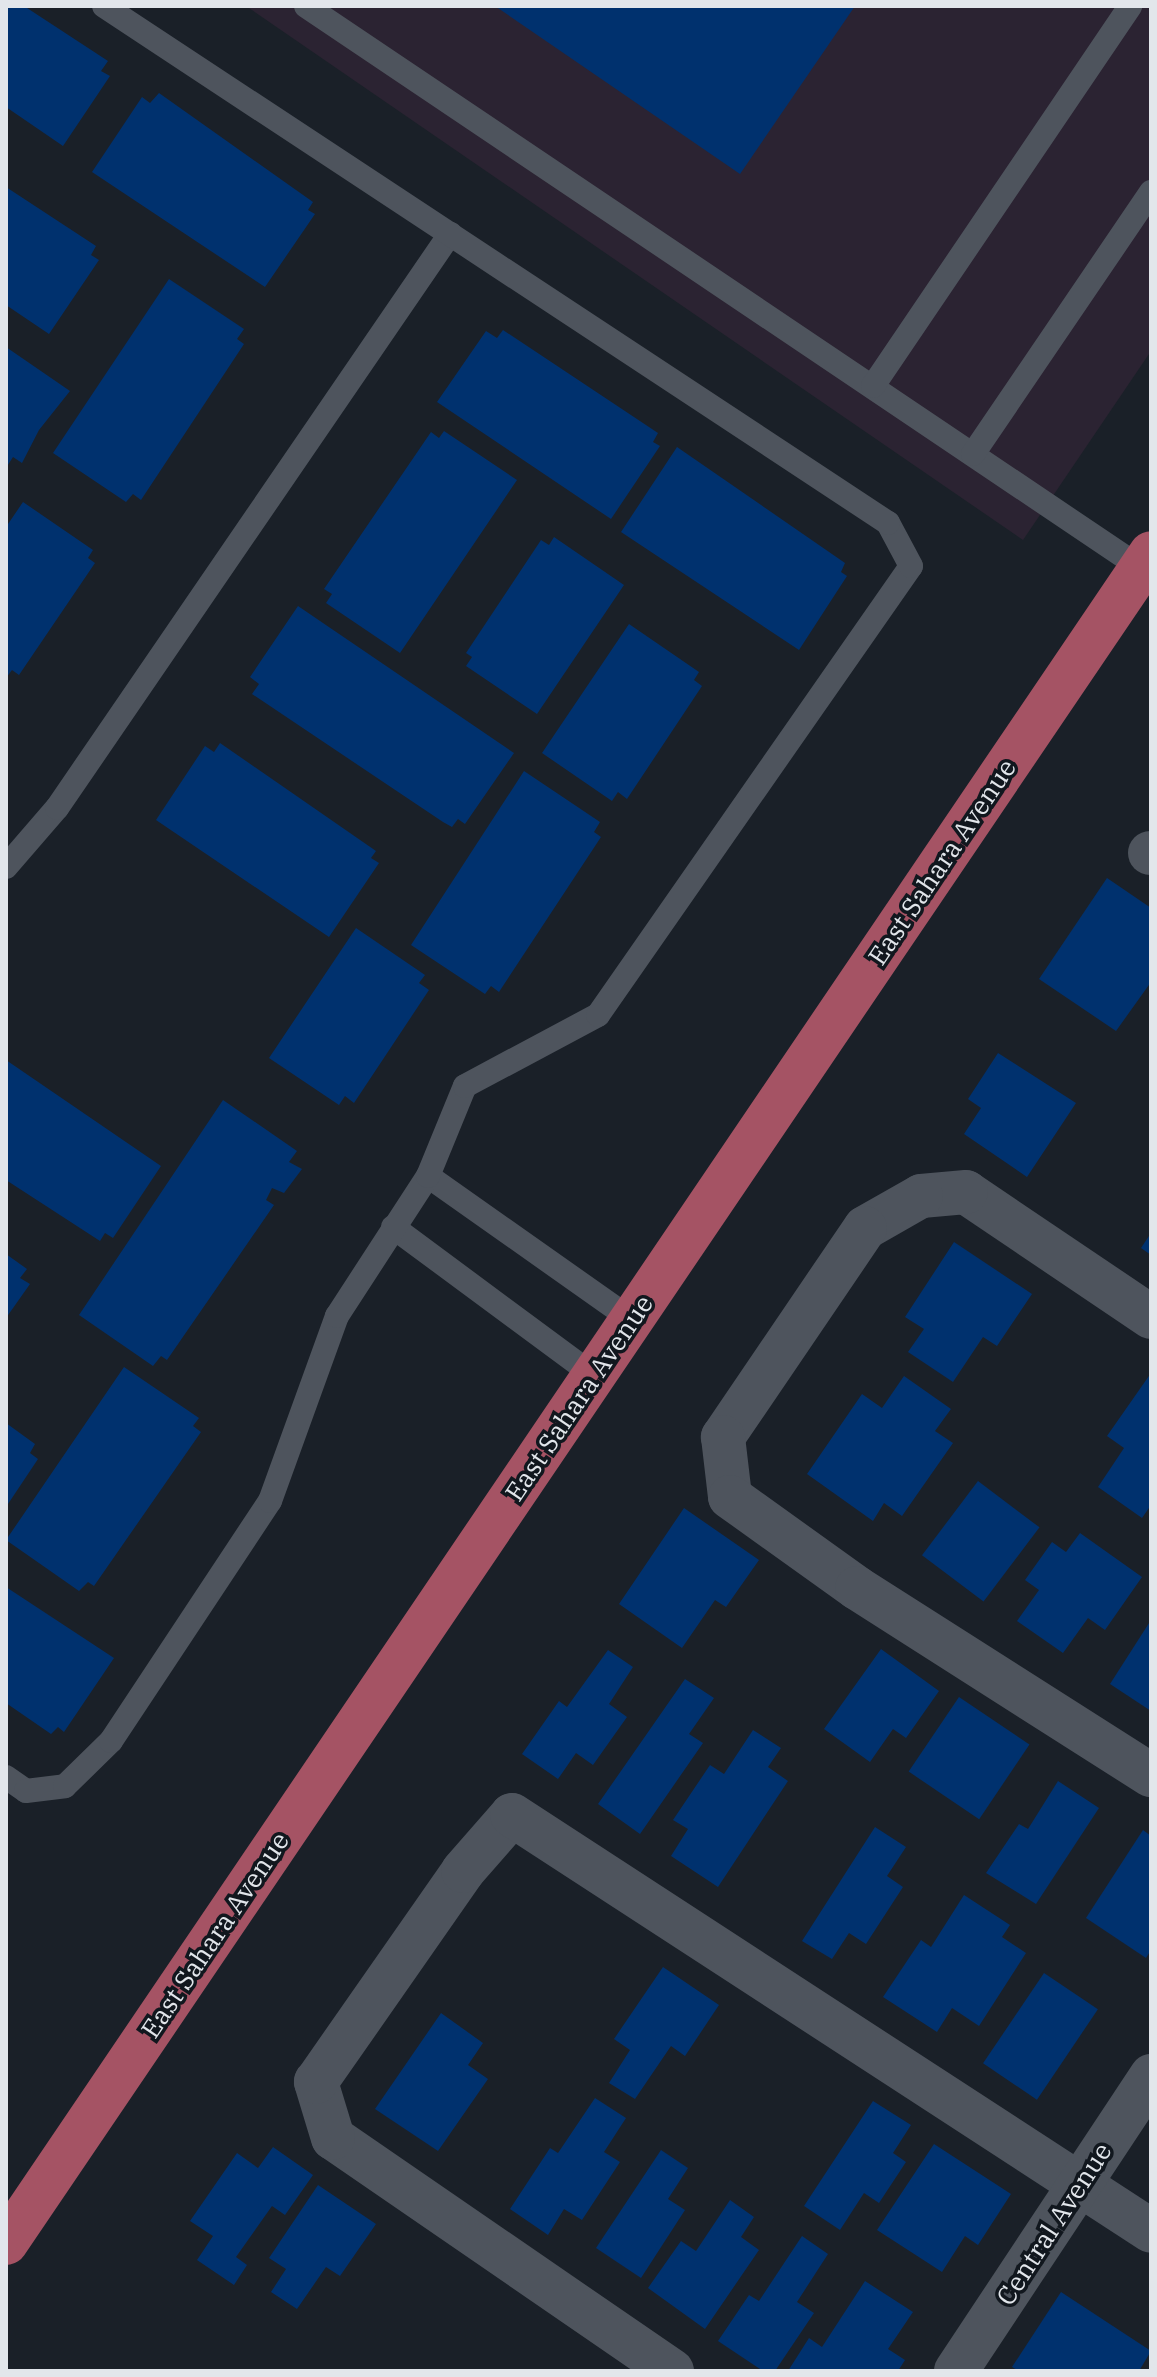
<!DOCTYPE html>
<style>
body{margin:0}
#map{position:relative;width:1157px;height:2377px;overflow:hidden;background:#1a2028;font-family:"IBM Plex Serif",serif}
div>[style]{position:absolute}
.commercial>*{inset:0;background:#2b2332}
.building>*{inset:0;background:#00316e;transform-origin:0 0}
.service>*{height:24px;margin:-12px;padding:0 12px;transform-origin:12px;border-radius:12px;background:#4e545d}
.minor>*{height:44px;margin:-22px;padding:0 22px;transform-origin:22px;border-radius:22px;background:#4e545d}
.primary>*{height:44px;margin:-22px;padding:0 22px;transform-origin:22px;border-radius:22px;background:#a55364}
span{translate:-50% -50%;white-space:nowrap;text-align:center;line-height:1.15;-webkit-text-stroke:7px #11171e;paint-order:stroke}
.street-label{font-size:26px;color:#e2e6eb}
.frame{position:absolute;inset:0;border:8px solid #e2e6eb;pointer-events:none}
</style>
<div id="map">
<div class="commercial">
<div style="clip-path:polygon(246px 6px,1151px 6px,1151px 351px,1023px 540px)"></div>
</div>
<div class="building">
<div style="clip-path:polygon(6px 6px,24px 6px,108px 61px,101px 71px,110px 76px,63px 146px,6px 107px)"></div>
<div style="clip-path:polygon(495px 6px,855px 6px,740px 174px)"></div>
<div style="clip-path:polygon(159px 93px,313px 202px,308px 210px,315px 214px,265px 287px,92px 172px,142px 97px,150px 103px)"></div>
<div style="clip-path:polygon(6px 187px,96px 246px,91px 255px,99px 260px,49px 334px,6px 305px)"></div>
<div style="clip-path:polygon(169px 279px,244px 329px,237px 339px,244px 344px,141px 500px,133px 494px,126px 502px,53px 453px)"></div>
<div style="clip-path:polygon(503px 330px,658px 433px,653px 442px,660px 446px,611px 519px,437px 402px,486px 331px,497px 338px)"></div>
<div style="clip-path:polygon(6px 347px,70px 391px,39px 430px,22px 463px,13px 457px,6px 468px)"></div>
<div style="clip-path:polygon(444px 431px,517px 480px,400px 653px,326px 603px,332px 594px,324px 589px,431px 432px,439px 438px)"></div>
<div style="clip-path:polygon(677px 447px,845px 563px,841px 572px,847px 576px,799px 650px,621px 532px)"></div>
<div style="clip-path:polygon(23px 502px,93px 550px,88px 558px,95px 563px,19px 675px,12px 670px,6px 678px,6px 527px)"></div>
<div style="clip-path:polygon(554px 537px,624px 585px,537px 714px,466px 666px,472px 657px,466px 653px,541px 540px,549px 545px)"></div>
<div style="clip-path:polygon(298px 606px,514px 753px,465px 824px,458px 819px,452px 827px,443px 822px,252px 694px,259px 684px,250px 677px)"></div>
<div style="clip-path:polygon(629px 624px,699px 672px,694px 680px,702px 686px,627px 799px,618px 792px,612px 801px,542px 753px)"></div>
<div style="clip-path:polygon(220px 743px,376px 851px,371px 858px,379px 863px,329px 937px,156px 820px,205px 746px,214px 752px)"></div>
<div style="clip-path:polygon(524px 771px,600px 822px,594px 832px,601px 837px,499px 992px,491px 986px,485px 994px,411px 945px)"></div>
<div style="clip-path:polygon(1107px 878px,1151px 908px,1151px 982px,1116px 1031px,1039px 979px)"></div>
<div style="clip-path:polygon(356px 928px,425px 975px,419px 983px,429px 990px,354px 1103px,345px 1096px,339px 1105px,269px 1058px)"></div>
<div style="clip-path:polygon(998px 1053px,1076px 1103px,1027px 1177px,964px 1134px,981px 1108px,968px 1099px)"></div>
<div style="clip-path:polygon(6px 1060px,161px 1166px,113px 1238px,105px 1233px,100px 1241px,6px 1180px)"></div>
<div style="clip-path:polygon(223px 1100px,297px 1151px,289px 1162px,302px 1169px,284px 1193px,272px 1188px,266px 1200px,274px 1205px,167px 1360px,161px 1356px,153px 1366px,79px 1315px)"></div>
<div style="clip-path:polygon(1151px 1233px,1151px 1255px,1141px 1248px)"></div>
<div style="clip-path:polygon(954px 1242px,1032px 1294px,997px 1346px,983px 1337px,953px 1382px,908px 1352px,924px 1329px,905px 1317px)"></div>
<div style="clip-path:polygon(6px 1254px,27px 1269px,20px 1278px,30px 1284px,6px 1318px)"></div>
<div style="clip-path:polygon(124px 1367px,199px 1418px,193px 1426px,201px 1432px,94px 1586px,88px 1582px,79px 1591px,6px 1540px)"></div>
<div style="clip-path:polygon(1151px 1373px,1151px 1505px,1142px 1518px,1098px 1487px,1124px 1448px,1107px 1436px)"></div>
<div style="clip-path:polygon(904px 1376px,951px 1409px,935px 1431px,953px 1443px,902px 1516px,884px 1503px,873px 1521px,807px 1474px,862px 1394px,882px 1408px)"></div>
<div style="clip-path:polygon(6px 1423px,35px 1444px,30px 1453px,38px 1459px,6px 1507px)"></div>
<div style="left:978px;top:1481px;width:77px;height:93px;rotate:37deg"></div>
<div style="clip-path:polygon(684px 1508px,759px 1560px,726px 1607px,715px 1600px,682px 1648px,619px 1604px)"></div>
<div style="clip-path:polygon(1080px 1533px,1142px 1577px,1105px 1630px,1088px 1618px,1063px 1653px,1017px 1621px,1039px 1590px,1025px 1580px,1052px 1542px,1066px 1552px)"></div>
<div style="clip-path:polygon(6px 1587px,114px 1658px,64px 1732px,58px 1727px,51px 1734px,6px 1703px)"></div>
<div style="clip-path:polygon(1151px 1620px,1151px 1711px,1110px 1684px)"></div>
<div style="clip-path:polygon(881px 1649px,939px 1691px,906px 1738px,893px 1729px,870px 1762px,824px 1729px)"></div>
<div style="clip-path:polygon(608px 1650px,633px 1667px,609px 1704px,627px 1717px,593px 1765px,576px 1753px,558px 1779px,522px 1754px,559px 1701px,567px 1707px)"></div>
<div style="clip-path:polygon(685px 1679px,714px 1698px,689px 1734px,703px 1743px,640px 1834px,598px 1804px)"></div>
<div style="left:959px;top:1697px;width:85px;height:90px;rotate:34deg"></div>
<div style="clip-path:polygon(753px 1730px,781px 1748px,768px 1767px,788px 1781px,718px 1887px,671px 1856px,688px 1829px,673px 1820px,710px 1765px,724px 1774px)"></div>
<div style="clip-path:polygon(1058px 1781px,1099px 1808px,1036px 1904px,986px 1873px,1019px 1824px,1028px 1829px)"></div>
<div style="clip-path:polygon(875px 1827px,906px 1847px,887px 1876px,903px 1887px,866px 1944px,849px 1933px,832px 1959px,802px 1941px)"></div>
<div style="clip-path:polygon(1143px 1830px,1151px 1836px,1151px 1950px,1146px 1958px,1086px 1918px)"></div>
<div style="clip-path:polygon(964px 1895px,1010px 1925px,1002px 1937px,1026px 1953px,979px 2026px,952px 2008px,937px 2032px,883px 1997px,921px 1940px,931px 1947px)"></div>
<div style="clip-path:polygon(663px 1967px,719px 2005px,685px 2056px,671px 2046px,635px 2099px,609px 2083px,630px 2050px,614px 2039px)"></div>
<div style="left:1044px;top:1973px;width:65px;height:109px;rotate:34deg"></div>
<div style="clip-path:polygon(441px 2013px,483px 2043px,468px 2065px,488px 2079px,438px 2151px,375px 2109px)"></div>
<div style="clip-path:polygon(595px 2098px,626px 2118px,604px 2152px,620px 2162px,582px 2220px,564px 2209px,548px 2235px,510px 2209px,550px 2148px,558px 2153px)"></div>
<div style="clip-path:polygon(873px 2101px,911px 2125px,893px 2153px,906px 2162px,879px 2203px,864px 2193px,840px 2230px,804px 2206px)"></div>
<div style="clip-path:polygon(934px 2144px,1011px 2194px,978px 2245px,965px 2236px,942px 2272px,877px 2230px)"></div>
<div style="clip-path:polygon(273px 2147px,313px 2175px,285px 2215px,272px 2206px,236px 2257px,247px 2265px,234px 2285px,197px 2260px,213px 2236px,190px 2221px,237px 2153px,258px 2168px)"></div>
<div style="clip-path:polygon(661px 2150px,688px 2168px,668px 2199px,685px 2210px,641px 2278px,596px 2248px)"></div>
<div style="clip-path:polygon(318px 2185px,376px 2224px,340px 2276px,326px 2267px,297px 2309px,271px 2292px,286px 2269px,269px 2258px)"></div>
<div style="clip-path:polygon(730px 2200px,754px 2217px,741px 2237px,759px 2250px,705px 2329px,648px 2288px,681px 2241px,696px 2251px)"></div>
<div style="clip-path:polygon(802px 2236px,828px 2254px,797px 2302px,814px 2313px,775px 2371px,763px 2371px,718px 2341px,749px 2295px,759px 2301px)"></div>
<div style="clip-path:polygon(865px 2281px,913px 2312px,888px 2349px,905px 2360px,898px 2371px,788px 2371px,809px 2338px,822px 2347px)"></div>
<div style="clip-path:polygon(1061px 2292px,1151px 2351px,1139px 2371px,1019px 2371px,1012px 2367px)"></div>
</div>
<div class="service">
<div style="left:306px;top:6px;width:1007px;rotate:33.94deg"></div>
<div style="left:873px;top:386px;width:459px;rotate:-55.9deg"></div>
<div style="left:973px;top:454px;width:317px;rotate:-55.8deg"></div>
<div style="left:6px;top:867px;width:78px;rotate:-49.2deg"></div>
<div style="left:57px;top:808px;width:696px;rotate:-55.6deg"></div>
<div style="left:428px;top:1176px;width:250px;rotate:35.2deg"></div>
<div style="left:393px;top:1227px;width:250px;rotate:36.5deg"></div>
<div style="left:6px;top:1777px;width:24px;rotate:35deg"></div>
<div style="left:26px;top:1791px;width:39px;rotate:-7deg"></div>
<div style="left:65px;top:1786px;width:64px;rotate:-44.4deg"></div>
<div style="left:111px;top:1741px;width:288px;rotate:-56.5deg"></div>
<div style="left:270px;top:1501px;width:197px;rotate:-70.1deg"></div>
<div style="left:337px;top:1316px;width:167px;rotate:-57deg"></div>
<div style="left:428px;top:1176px;width:97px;rotate:-67.7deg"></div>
<div style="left:465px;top:1086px;width:151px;rotate:-28.1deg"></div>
<div style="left:598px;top:1015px;width:547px;rotate:-55.12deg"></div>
<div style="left:911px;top:566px;width:49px;rotate:-118.1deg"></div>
<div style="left:888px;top:523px;width:939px;rotate:-146.6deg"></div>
</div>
<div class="minor">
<div style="left:1150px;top:853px;width:1px"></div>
<div style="left:1151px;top:1317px;width:223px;rotate:-146deg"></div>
<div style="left:966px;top:1192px;width:45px;rotate:174.9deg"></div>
<div style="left:921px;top:1196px;width:64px;rotate:150.3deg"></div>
<div style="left:865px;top:1228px;width:253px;rotate:124.2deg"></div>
<div style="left:723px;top:1437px;width:60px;rotate:83.3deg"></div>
<div style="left:730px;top:1497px;width:156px;rotate:35.6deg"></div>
<div style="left:857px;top:1588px;width:348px;rotate:32.5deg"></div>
<div style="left:672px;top:2371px;width:411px;rotate:-145.5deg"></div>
<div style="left:333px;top:2138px;width:59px;rotate:-106.9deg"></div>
<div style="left:316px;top:2082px;width:257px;rotate:-55.1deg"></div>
<div style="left:463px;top:1871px;width:74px;rotate:-48.8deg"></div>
<div style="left:512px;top:1815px;width:762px;rotate:33.06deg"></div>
<div style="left:956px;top:2371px;width:354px;rotate:-56.5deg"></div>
</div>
<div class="primary">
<div style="left:6px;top:2243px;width:2041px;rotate:-55.88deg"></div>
</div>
<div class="street-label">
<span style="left:942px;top:862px;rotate:-56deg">East Sahara Avenue</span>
<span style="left:579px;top:1398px;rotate:-56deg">East Sahara Avenue</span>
<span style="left:215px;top:1935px;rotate:-56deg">East Sahara Avenue</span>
<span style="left:1054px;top:2224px;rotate:-57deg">Central Avenue</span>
</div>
<div class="frame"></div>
</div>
